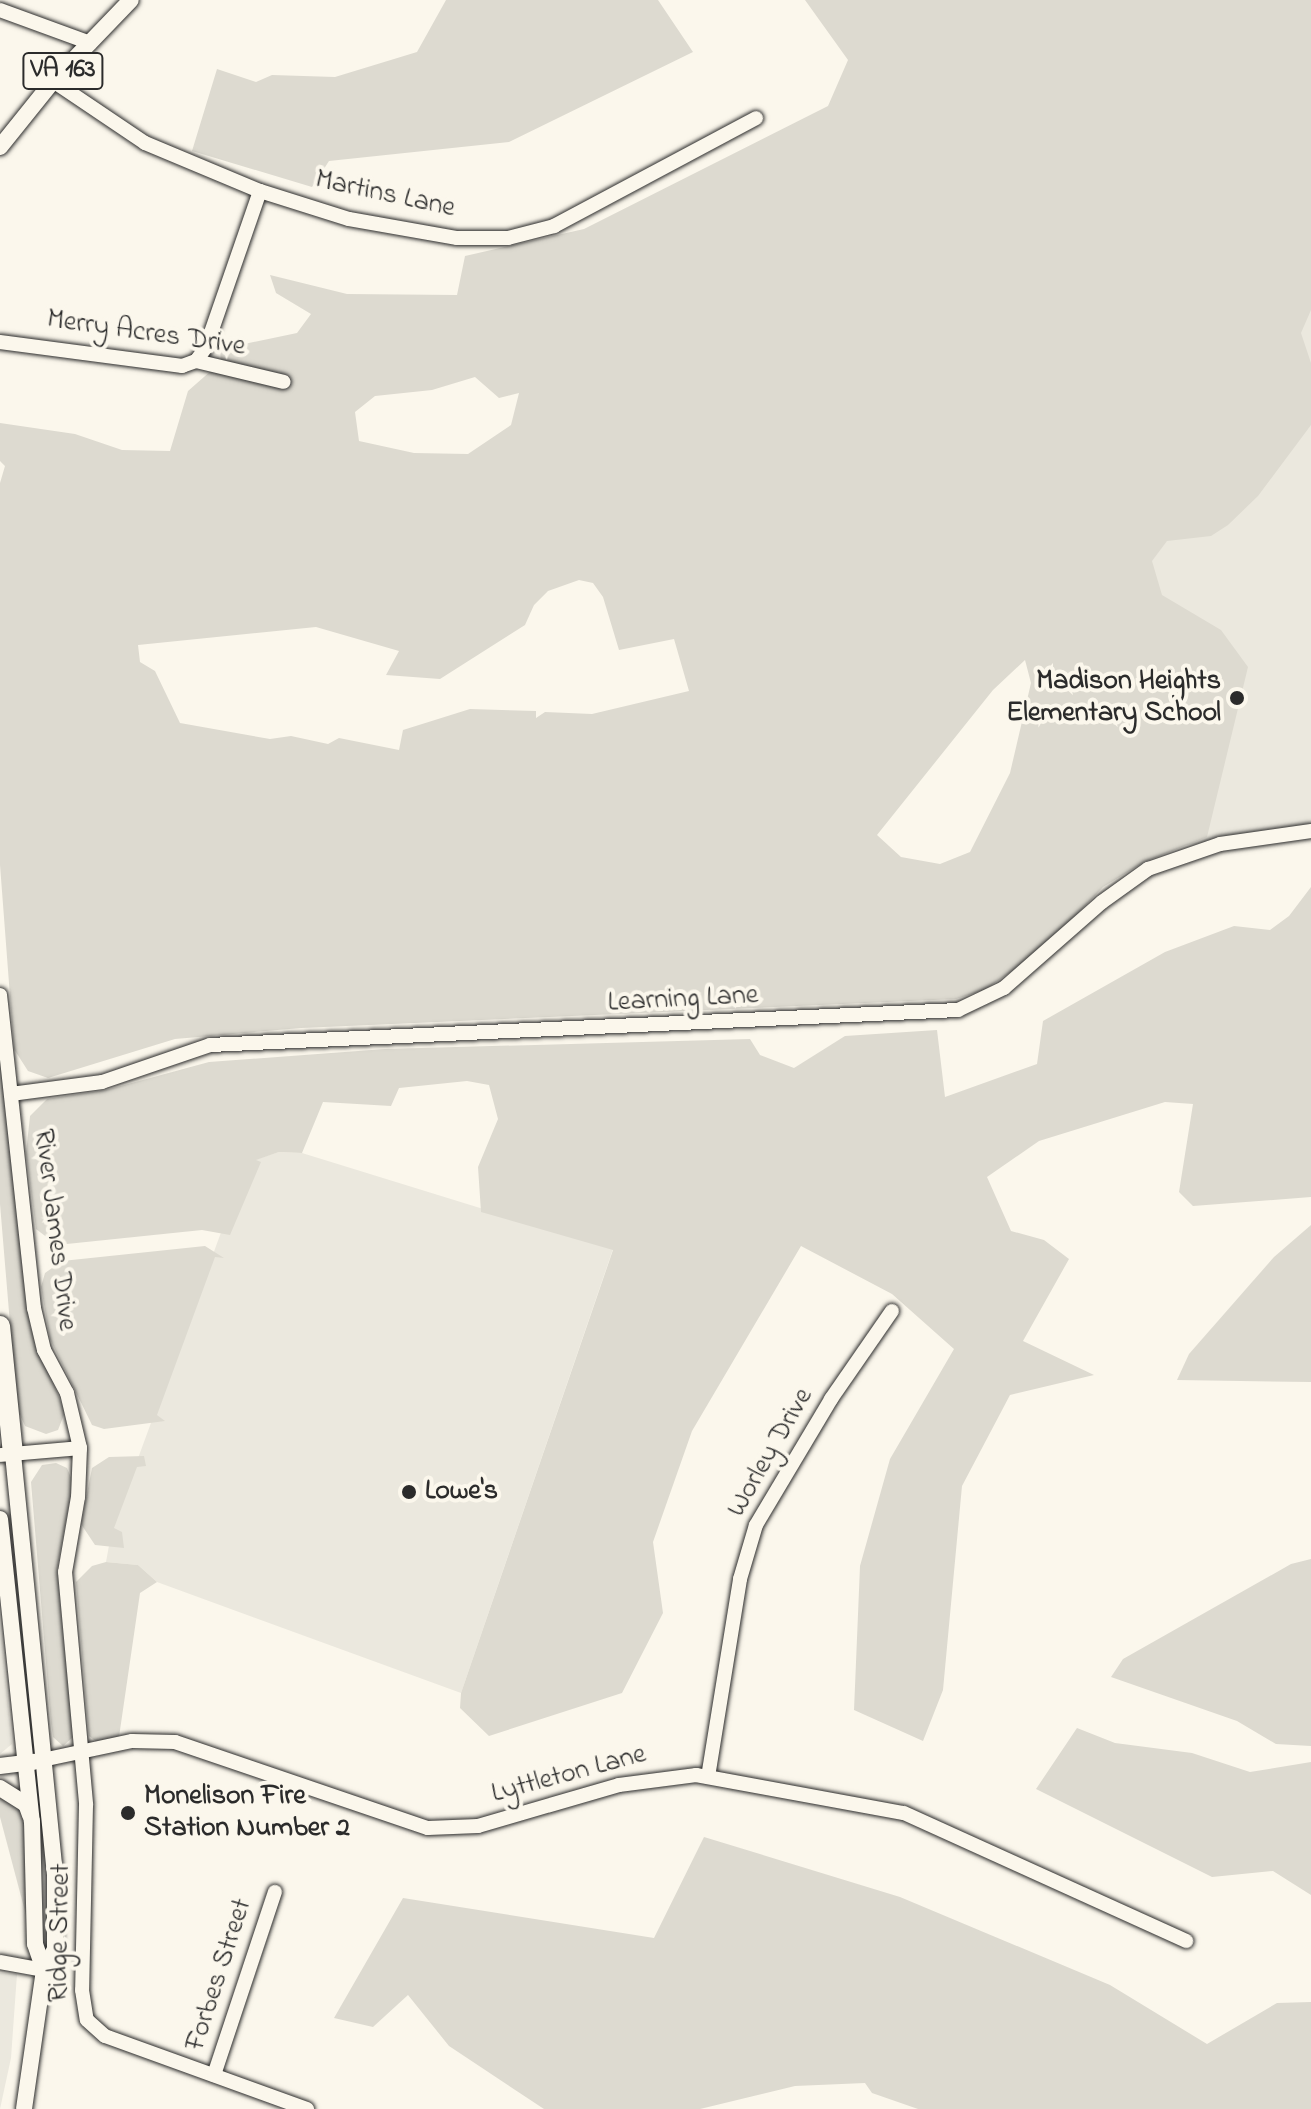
<!DOCTYPE html>
<style>
body{margin:0}
#map{position:relative;width:1311px;height:2109px;overflow:hidden;background:#fbf7ec;font-family:"Indie Flower",sans-serif}
div>[style]{position:absolute}
.built>*{inset:0;background:#ebe8de}
.green>*{inset:0;background:#dddad0}
.roads{filter:drop-shadow(0 0 2px #2b2b2b) drop-shadow(0 0 2px #2b2b2b)}
.minor>*{height:14px;margin:-7px;padding:0 7px;transform-origin:7px;border-radius:7px;background:#fbf7ec}
.major>*{height:16px;margin:-8px;padding:0 8px;transform-origin:8px;border-radius:8px;background:#fbf7ec}
.highway>*{height:20px;margin:-10px;padding:0 10px;transform-origin:10px;border-radius:10px;background:#fbf7ec}
.dots>*{width:22px;height:22px;translate:-50% -50%;box-sizing:border-box;border:4px solid #fbf7ec;border-radius:50%}
span{translate:-50% -50%;white-space:nowrap;text-align:center;line-height:1.15;-webkit-text-stroke:8px #fbf7ec;paint-order:stroke}
.shield-label span{padding:2px 6px;background:#fbf7ec;border:2px solid;border-radius:6px;-webkit-text-stroke-width:0}
.shield-label{font-size:26px;color:#2b2b2b;font-weight:700}
.street-label{font-size:28px;color:#2b2b2b}
.poi-label{font-size:28px;color:#2b2b2b;font-weight:700}
.right{translate:-100% -50%;text-align:right}
.left{translate:0 -50%;text-align:left}
</style>
<div id="map">
<div class="built">
<div style="clip-path:polygon(1311px 298px,1311px 826px,1187px 845px,1143px 569px)"></div>
<div style="clip-path:polygon(279px 1152px,302px 1153px,613px 1249px,461px 1693px,157px 1582px,138px 1565px,106px 1562px,112px 1529px,237px 1189px,254px 1160px)"></div>
<div style="clip-path:polygon(0 1621px,12px 1744px,0 1754px)"></div>
<div style="clip-path:polygon(0 1973px,17px 1974px,11px 2058px,0 2109px)"></div>
</div>
<div class="green">
<div style="clip-path:polygon(446px 0,658px 0,693px 52px,509px 142px,329px 161px,312px 187px,192px 151px,217px 69px,256px 82px,272px 75px,335px 77px,417px 52px)"></div>
<div style="clip-path:polygon(evenodd,805px 0,1311px 0,1311px 310px,1301px 333px,1311px 363px,1311px 425px,1258px 496px,1228px 525px,1211px 536px,1167px 541px,1152px 561px,1162px 595px,1221px 630px,1248px 667px,1207px 837px,1144px 862px,1103px 887px,1043px 950px,984px 990px,956px 999px,301px 1028px,175px 1039px,48px 1078px,28px 1071px,14px 1049px,0 865px,0 483px,5px 466px,0 461px,0 423px,75px 434px,122px 450px,170px 451px,188px 391px,221px 362px,220px 349px,297px 333px,311px 314px,276px 293px,270px 275px,347px 294px,457px 295px,465px 256px,584px 229px,828px 106px,848px 60px,805px 0,475px 377px,499px 398px,519px 393px,511px 425px,468px 454px,414px 453px,359px 441px,355px 412px,375px 396px,432px 390px,475px 377px,805px 0,579px 580px,593px 583px,603px 597px,619px 650px,674px 639px,689px 691px,592px 714px,545px 712px,536px 718px,536px 711px,470px 709px,403px 730px,399px 750px,339px 738px,328px 744px,291px 736px,270px 739px,180px 723px,155px 671px,140px 662px,138px 645px,316px 627px,399px 651px,386px 675px,440px 679px,525px 625px,534px 605px,548px 591px,579px 580px,805px 0,1025px 660px,1031px 683px,1010px 773px,970px 852px,940px 864px,901px 857px,877px 835px,993px 690px,1025px 660px)"></div>
<div style="clip-path:polygon(1311px 887px,1311px 1197px,1193px 1206px,1179px 1192px,1193px 1104px,1165px 1102px,1039px 1141px,987px 1177px,1011px 1231px,1044px 1240px,1069px 1259px,1023px 1341px,1094px 1375px,1010px 1395px,962px 1486px,943px 1690px,923px 1741px,854px 1710px,860px 1566px,890px 1459px,954px 1349px,892px 1294px,801px 1246px,692px 1431px,653px 1542px,663px 1613px,622px 1693px,489px 1736px,460px 1708px,461px 1693px,613px 1250px,481px 1212px,478px 1167px,498px 1119px,489px 1085px,467px 1081px,399px 1088px,391px 1106px,323px 1102px,302px 1153px,279px 1152px,256px 1160px,261px 1162px,230px 1235px,202px 1230px,57px 1245px,36px 1229px,26px 1153px,30px 1116px,47px 1099px,106px 1090px,209px 1062px,385px 1049px,750px 1039px,760px 1055px,794px 1068px,845px 1036px,937px 1030px,945px 1097px,1037px 1064px,1043px 1021px,1165px 952px,1234px 926px,1270px 930px,1289px 916px)"></div>
<div style="clip-path:polygon(0 1034px,30px 1326px,65px 1412px,58px 1430px,46px 1434px,25px 1426px,17px 1408px,0 1204px)"></div>
<div style="clip-path:polygon(1311px 1225px,1311px 1382px,1177px 1380px,1189px 1354px,1274px 1257px)"></div>
<div style="clip-path:polygon(205px 1246px,224px 1258px,215px 1257px,157px 1415px,165px 1421px,104px 1429px,92px 1425px,50px 1339px,41px 1287px,45px 1273px,62px 1261px)"></div>
<div style="clip-path:polygon(144px 1456px,146px 1466px,137px 1467px,114px 1528px,122px 1532px,124px 1548px,95px 1545px,81px 1524px,92px 1468px,109px 1457px)"></div>
<div style="clip-path:polygon(56px 1463px,67px 1468px,73px 1482px,57px 1570px,73px 1737px,63px 1746px,53px 1737px,51px 1723px,31px 1482px,42px 1465px)"></div>
<div style="clip-path:polygon(1311px 1559px,1311px 1746px,1276px 1744px,1237px 1721px,1111px 1677px,1123px 1659px,1291px 1564px)"></div>
<div style="clip-path:polygon(106px 1562px,138px 1565px,157px 1582px,140px 1593px,119px 1737px,97px 1742px,89px 1736px,76px 1582px,92px 1566px)"></div>
<div style="clip-path:polygon(1077px 1728px,1115px 1743px,1192px 1753px,1250px 1772px,1311px 1762px,1311px 1895px,1273px 1871px,1212px 1877px,1036px 1789px)"></div>
<div style="clip-path:polygon(0 1795px,25px 1813px,26px 1915px,0 1817px)"></div>
<div style="clip-path:polygon(704px 1837px,900px 1897px,1110px 1985px,1207px 2044px,1277px 2003px,1311px 2002px,1311px 2109px,918px 2109px,872px 2093px,865px 2083px,795px 2086px,700px 2109px,544px 2109px,449px 2046px,408px 1995px,373px 2027px,334px 2018px,403px 1898px,654px 1938px)"></div>
</div>
<div class="roads">
<div class="minor">
<div style="left:0;top:10px;width:96px;rotate:20.1deg"></div>
<div style="left:53px;top:81px;width:111px;rotate:34deg"></div>
<div style="left:145px;top:143px;width:125px;rotate:22.7deg"></div>
<div style="left:260px;top:191px;width:93px;rotate:17.5deg"></div>
<div style="left:349px;top:219px;width:110px;rotate:10deg"></div>
<div style="left:457px;top:238px;width:51px"></div>
<div style="left:508px;top:238px;width:48px;rotate:-14.6deg"></div>
<div style="left:554px;top:226px;width:229px;rotate:-28.1deg"></div>
<div style="left:0;top:342px;width:184px;rotate:7.5deg"></div>
<div style="left:182px;top:366px;width:15px;rotate:-20deg"></div>
<div style="left:196px;top:361px;width:90px;rotate:13.4deg"></div>
<div style="left:196px;top:361px;width:17px;rotate:-54deg"></div>
<div style="left:206px;top:347px;width:165px;rotate:-70.9deg"></div>
<div style="left:0;top:995px;width:315px;rotate:83.8deg"></div>
<div style="left:34px;top:1308px;width:43px;rotate:76.6deg"></div>
<div style="left:44px;top:1350px;width:49px;rotate:61.9deg"></div>
<div style="left:67px;top:1393px;width:57px;rotate:76.7deg"></div>
<div style="left:80px;top:1448px;width:49px;rotate:92.3deg"></div>
<div style="left:78px;top:1497px;width:76px;rotate:99.8deg"></div>
<div style="left:65px;top:1572px;width:234px;rotate:84.8deg"></div>
<div style="left:86px;top:1805px;width:185px;rotate:91.2deg"></div>
<div style="left:82px;top:1990px;width:30px;rotate:81deg"></div>
<div style="left:87px;top:2020px;width:24px;rotate:42deg"></div>
<div style="left:105px;top:2036px;width:215px;rotate:19.9deg"></div>
<div style="left:11px;top:1094px;width:92px;rotate:-7.5deg"></div>
<div style="left:102px;top:1082px;width:114px;rotate:-18.9deg"></div>
<div style="left:210px;top:1045px;width:749px;rotate:-2.68deg"></div>
<div style="left:958px;top:1010px;width:51px;rotate:-25.6deg"></div>
<div style="left:1004px;top:988px;width:130px;rotate:-41.3deg"></div>
<div style="left:1102px;top:902px;width:57px;rotate:-35.7deg"></div>
<div style="left:1148px;top:869px;width:76px;rotate:-19.1deg"></div>
<div style="left:1220px;top:844px;width:92px;rotate:-8.1deg"></div>
<div style="left:0;top:1455px;width:80px;rotate:-5deg"></div>
<div style="left:47px;top:1759px;width:87px;rotate:-12deg"></div>
<div style="left:132px;top:1741px;width:43px;rotate:1.3deg"></div>
<div style="left:175px;top:1742px;width:267px;rotate:18.8deg"></div>
<div style="left:428px;top:1828px;width:50px;rotate:-2.3deg"></div>
<div style="left:478px;top:1826px;width:147px;rotate:-16.2deg"></div>
<div style="left:619px;top:1785px;width:78px;rotate:-7.4deg"></div>
<div style="left:696px;top:1775px;width:211px;rotate:10.4deg"></div>
<div style="left:904px;top:1813px;width:310px;rotate:24.4deg"></div>
<div style="left:708px;top:1777px;width:201px;rotate:-80.8deg"></div>
<div style="left:740px;top:1579px;width:56px;rotate:-73.5deg"></div>
<div style="left:756px;top:1525px;width:147px;rotate:-59.2deg"></div>
<div style="left:831px;top:1399px;width:107px;rotate:-55.3deg"></div>
<div style="left:0;top:1962px;width:45px;rotate:10.3deg"></div>
<div style="left:214px;top:2075px;width:193px;rotate:-71.6deg"></div>
</div>
<div class="major">
<div style="left:0;top:147px;width:85px;rotate:-51.2deg"></div>
<div style="left:53px;top:81px;width:112px;rotate:-46.1deg"></div>
<div style="left:13px;top:1454px;width:422px;rotate:84.3deg"></div>
<div style="left:55px;top:1874px;width:75px;rotate:90deg"></div>
<div style="left:55px;top:1949px;width:24px;rotate:118deg"></div>
<div style="left:44px;top:1970px;width:140px;rotate:98.2deg"></div>
<div style="left:0;top:1519px;width:304px;rotate:84deg"></div>
<div style="left:32px;top:1821px;width:123px;rotate:88.6deg"></div>
<div style="left:35px;top:1944px;width:28px;rotate:71deg"></div>
<div style="left:0;top:1766px;width:34px;rotate:-7deg"></div>
<div style="left:0;top:1788px;width:31px;rotate:32deg"></div>
<div style="left:26px;top:1804px;width:12px;rotate:70deg"></div>
</div>
<div class="highway">
<div style="left:0;top:1326px;width:129px;rotate:84.2deg"></div>
</div>
</div>
<div class="dots">
<div style="left:1237px;top:698px;background:#2b2b2b"></div>
<div style="left:409px;top:1492px;background:#2b2b2b"></div>
<div style="left:128px;top:1813px;background:#2b2b2b"></div>
</div>
<div class="shield-label">
<span style="left:63px;top:71px">VA 163</span>
</div>
<div class="street-label">
<span style="left:385px;top:195px;rotate:12deg">Martins Lane</span>
<span style="left:146px;top:334px;rotate:8deg">Merry Acres Drive</span>
<span style="left:683px;top:1000px;rotate:-3deg">Learning Lane</span>
<span style="left:54px;top:1230px;rotate:83deg">River James Drive</span>
<span style="left:771px;top:1453px;rotate:-60deg">Worley Drive</span>
<span style="left:569px;top:1775px;rotate:-15deg">Lyttleton Lane</span>
<span style="left:61px;top:1933px;rotate:-89deg">Ridge Street</span>
<span style="left:220px;top:1975px;rotate:-72deg">Forbes Street</span>
</div>
<div class="poi-label">
<span class="right" style="left:1221px;top:698px">Madison Heights<br>Elementary School</span>
<span class="left" style="left:425px;top:1492px">Lowe's</span>
<span class="left" style="left:144px;top:1813px">Monelison Fire<br>Station Number 2</span>
</div>
</div>
